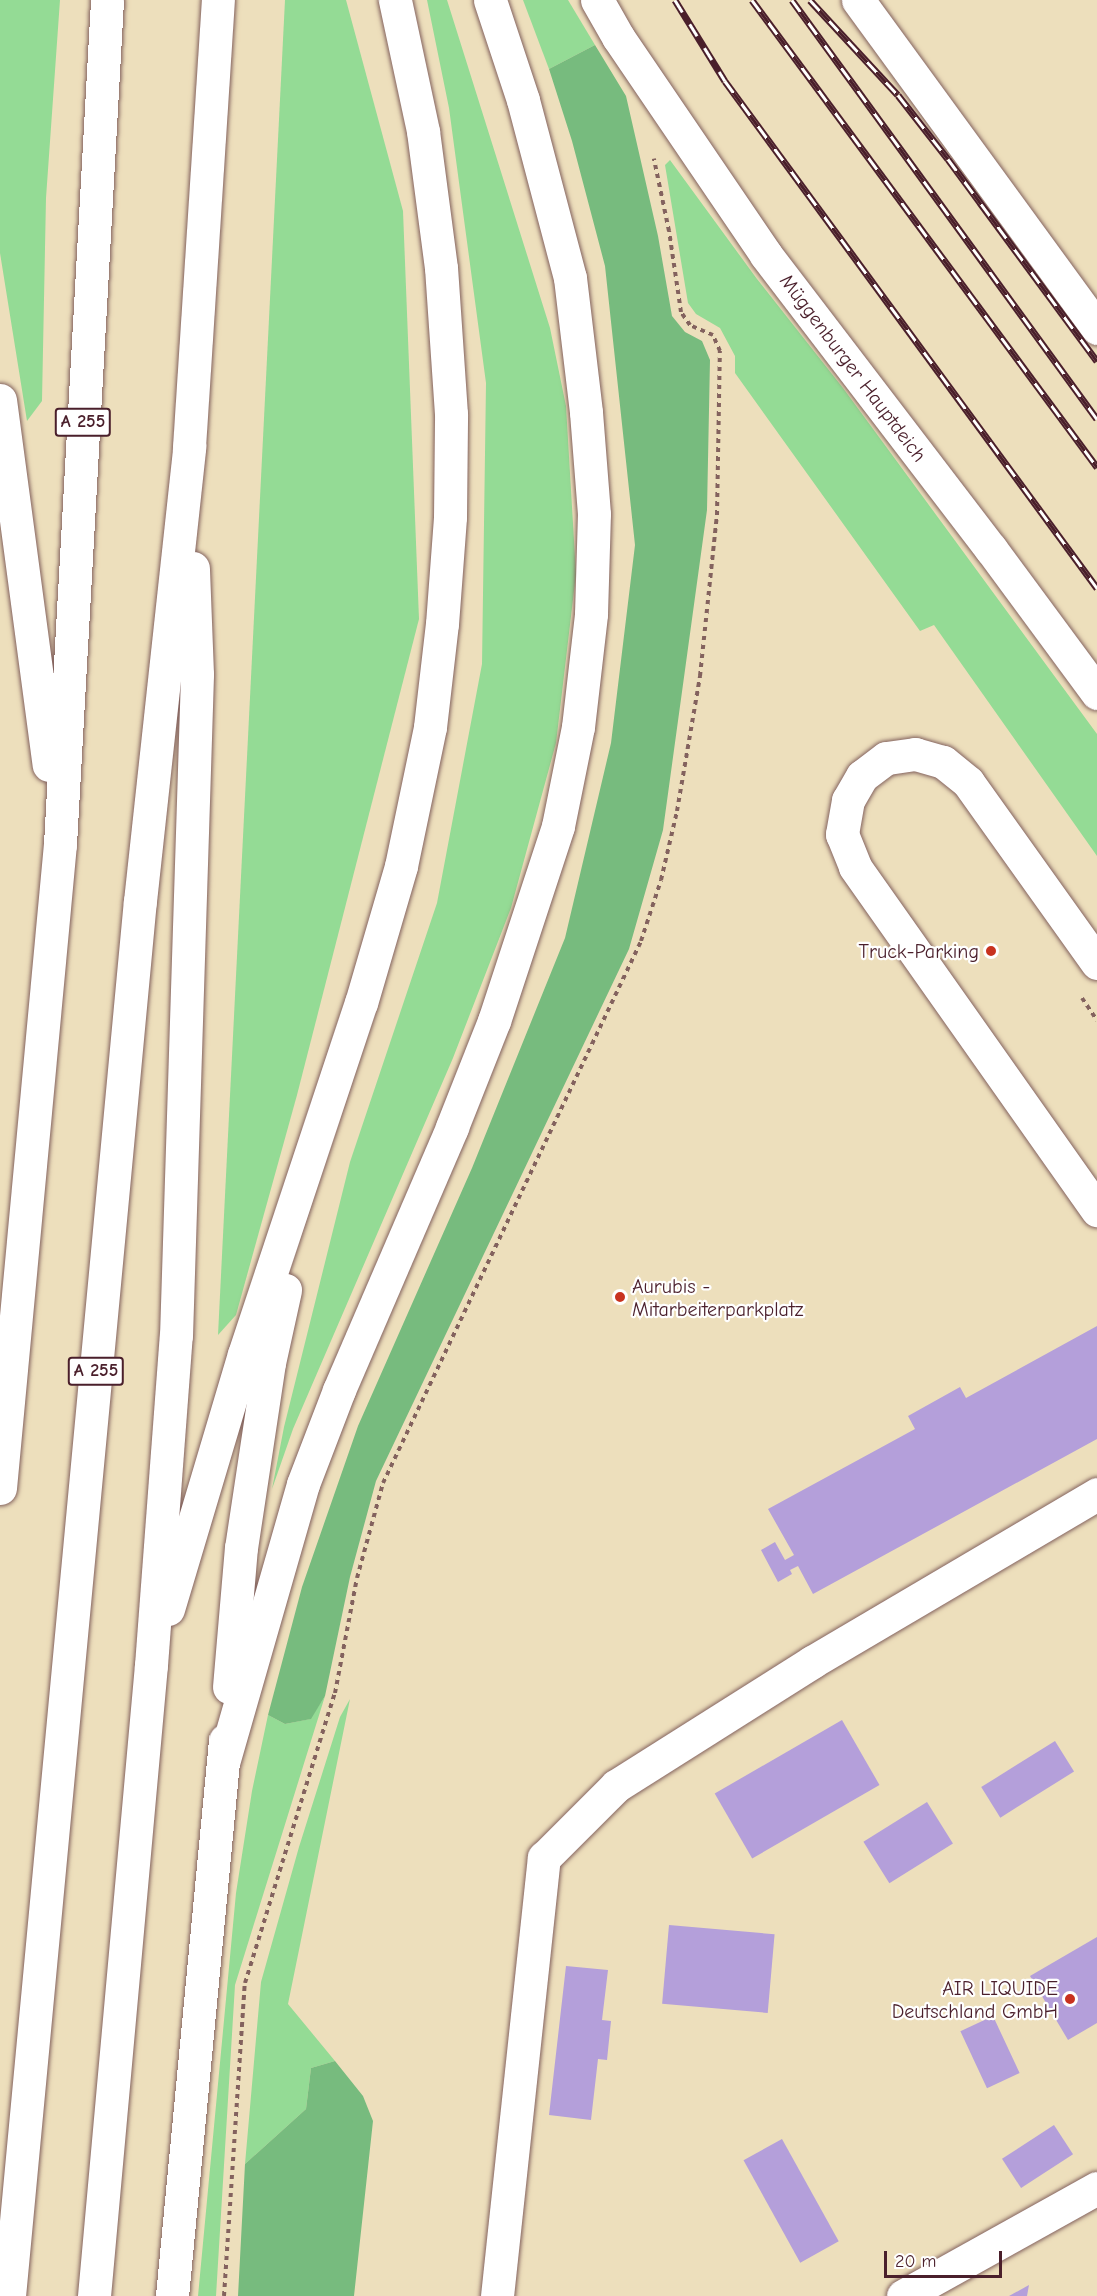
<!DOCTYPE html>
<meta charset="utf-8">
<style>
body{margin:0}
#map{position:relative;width:1097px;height:2296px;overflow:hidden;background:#eddfbc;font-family:"Comic Neue",sans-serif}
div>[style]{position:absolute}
.green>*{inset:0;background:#94db95}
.forest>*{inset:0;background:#77bb7e}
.building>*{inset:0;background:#b49fda;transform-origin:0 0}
.path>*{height:4px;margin-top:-2px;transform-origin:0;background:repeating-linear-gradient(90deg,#83625e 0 4.5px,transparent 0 9px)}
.roads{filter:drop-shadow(0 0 2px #83625e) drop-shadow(0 0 2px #83625e)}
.minor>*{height:33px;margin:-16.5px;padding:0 16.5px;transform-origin:16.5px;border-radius:16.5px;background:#fff}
.highway>*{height:33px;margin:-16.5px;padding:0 16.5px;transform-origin:16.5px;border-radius:16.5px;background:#fff}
.rail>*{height:7px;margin-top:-3.5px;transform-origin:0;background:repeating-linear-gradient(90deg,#fff 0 14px,#4a1f2b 0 28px);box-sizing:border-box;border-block:2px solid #4a1f2b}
.dots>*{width:16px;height:16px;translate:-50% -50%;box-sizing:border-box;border:3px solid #fff;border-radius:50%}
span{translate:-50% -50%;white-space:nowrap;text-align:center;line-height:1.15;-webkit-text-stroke:4.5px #fff;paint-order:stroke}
.shield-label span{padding:2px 4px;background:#fff;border:2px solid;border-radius:4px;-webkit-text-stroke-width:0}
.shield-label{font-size:18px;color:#4a1f2b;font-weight:700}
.street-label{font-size:20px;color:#4a1f2b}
.poi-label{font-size:20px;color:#4a1f2b}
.right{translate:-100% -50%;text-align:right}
.left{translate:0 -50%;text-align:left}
.scale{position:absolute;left:884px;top:2251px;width:118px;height:27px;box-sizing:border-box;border:3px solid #4a1f2b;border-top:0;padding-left:8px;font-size:18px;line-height:21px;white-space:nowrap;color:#4a1f2b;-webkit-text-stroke:4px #fff;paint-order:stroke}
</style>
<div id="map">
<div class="green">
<div style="clip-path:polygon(0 0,60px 0,46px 198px,42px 401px,27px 421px,0 253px)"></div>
<div style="clip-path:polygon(285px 0,346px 0,403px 211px,419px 619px,297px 1095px,236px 1315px,218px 1335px)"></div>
<div style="clip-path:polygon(427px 0,447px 0,550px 328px,566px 406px,576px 574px,556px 743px,511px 908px,453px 1058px,293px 1429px,272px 1489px,284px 1427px,350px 1162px,437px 903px,482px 664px,486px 383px,449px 108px)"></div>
<div style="clip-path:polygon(523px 0,568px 0,595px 45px,549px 69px)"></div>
<div style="clip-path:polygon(670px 160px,757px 279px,843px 388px,1097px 734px,1097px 856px,934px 625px,920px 631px,735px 373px,735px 356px,720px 328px,696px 314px,688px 303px,665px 165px)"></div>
<div style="clip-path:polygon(325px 1696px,235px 1985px,216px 2296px,198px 2296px,236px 1893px,252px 1791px,268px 1715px,285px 1724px,310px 1719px)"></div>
<div style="clip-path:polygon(350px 1699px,288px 2004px,335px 2061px,311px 2068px,306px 2109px,245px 2164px,261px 1982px,299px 1847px,340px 1717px)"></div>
</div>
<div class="forest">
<div style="clip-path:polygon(595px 45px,626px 96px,658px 236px,672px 316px,685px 332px,702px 341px,710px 360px,707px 510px,663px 830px,629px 949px,376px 1481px,350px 1577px,325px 1696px,311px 1719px,285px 1724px,268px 1715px,302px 1587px,358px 1426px,472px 1168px,565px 938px,611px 743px,635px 545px,605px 266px,572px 141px,549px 69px)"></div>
<div style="clip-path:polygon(335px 2061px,363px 2096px,373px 2121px,354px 2296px,238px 2296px,245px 2164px,306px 2109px,311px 2068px)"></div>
</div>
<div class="building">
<div style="clip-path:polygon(1097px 1326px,1097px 1439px,813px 1594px,798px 1566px,790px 1570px,792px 1574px,778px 1582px,761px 1550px,775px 1542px,785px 1560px,794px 1555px,768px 1509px,915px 1429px,908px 1416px,960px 1387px,966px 1398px)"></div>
<div style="left:842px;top:1720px;width:75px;height:147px;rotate:60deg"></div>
<div style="left:1055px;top:1741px;width:36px;height:87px;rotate:58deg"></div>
<div style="left:927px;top:1802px;width:49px;height:75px;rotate:58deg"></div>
<div style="left:669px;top:1925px;width:106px;height:79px;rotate:5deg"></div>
<div style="clip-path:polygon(1097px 1937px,1097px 2023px,1068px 2040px,1030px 1976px)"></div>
<div style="clip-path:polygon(566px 1966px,608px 1970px,602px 2020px,611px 2021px,607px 2060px,598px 2059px,591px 2120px,549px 2115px)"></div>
<div style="left:993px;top:2016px;width:63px;height:36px;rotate:65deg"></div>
<div style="left:1054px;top:2125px;width:35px;height:62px;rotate:57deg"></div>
<div style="left:782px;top:2139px;width:117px;height:44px;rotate:61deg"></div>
<div style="clip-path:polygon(1029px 2285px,1027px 2296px,1009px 2296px)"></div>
</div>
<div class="path">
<div style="left:1082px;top:998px;width:27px;rotate:56deg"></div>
<div style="left:224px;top:2296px;width:314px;rotate:-86.2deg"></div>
<div style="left:245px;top:1983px;width:304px;rotate:-72.8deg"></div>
<div style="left:335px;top:1693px;width:117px;rotate:-79.2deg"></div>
<div style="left:357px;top:1578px;width:98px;rotate:-74.7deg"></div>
<div style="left:383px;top:1483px;width:600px;rotate:-64.54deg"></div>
<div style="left:641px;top:941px;width:64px;rotate:-71.8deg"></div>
<div style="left:661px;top:880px;width:71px;rotate:-76.9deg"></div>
<div style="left:677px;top:811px;width:137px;rotate:-80.3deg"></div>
<div style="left:700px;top:676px;width:162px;rotate:-84deg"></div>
<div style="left:717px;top:515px;width:164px;rotate:-89deg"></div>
<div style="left:720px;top:351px;width:17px;rotate:-114deg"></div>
<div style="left:713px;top:335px;width:25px;rotate:-157deg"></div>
<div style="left:690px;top:325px;width:16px;rotate:-125deg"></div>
<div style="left:681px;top:312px;width:82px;rotate:-98.4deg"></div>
<div style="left:669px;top:231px;width:74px;rotate:-101.8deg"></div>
</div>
<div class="roads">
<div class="minor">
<div style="left:597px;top:0;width:43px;rotate:60.4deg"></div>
<div style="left:618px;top:37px;width:263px;rotate:55.8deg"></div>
<div style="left:766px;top:255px;width:370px;rotate:52.6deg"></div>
<div style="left:991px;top:549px;width:179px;rotate:53.6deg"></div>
<div style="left:858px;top:0;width:406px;rotate:53.9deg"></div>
<div style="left:1097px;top:963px;width:222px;rotate:-125.5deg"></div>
<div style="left:968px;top:782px;width:32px;rotate:-141deg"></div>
<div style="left:943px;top:762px;width:29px;rotate:-164deg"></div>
<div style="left:915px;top:754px;width:29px;rotate:172deg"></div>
<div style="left:886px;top:758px;width:30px;rotate:143deg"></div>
<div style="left:862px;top:776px;width:28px;rotate:120deg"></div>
<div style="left:848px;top:800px;width:35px;rotate:100deg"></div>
<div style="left:842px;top:834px;width:35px;rotate:68deg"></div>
<div style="left:855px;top:867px;width:420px;rotate:54.8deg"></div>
<div style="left:497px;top:2296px;width:441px;rotate:-83.9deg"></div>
<div style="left:544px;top:1858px;width:102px;rotate:-45deg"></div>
<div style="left:616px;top:1786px;width:232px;rotate:-32.3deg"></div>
<div style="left:812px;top:1662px;width:331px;rotate:-30.5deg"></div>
<div style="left:903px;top:2296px;width:222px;rotate:-29.1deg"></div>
</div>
<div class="highway">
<div style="left:0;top:400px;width:368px;rotate:82.4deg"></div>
<div style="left:0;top:1488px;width:647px;rotate:-84.68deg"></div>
<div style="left:60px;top:844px;width:845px;rotate:-86.81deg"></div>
<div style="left:168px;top:1609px;width:266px;rotate:-73.4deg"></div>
<div style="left:244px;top:1354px;width:370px;rotate:-71.6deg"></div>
<div style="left:361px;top:1003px;width:143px;rotate:-73.7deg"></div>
<div style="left:401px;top:866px;width:142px;rotate:-78.2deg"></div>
<div style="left:430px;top:727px;width:104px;rotate:-83.4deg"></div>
<div style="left:442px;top:624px;width:107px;rotate:-85.7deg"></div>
<div style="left:450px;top:517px;width:103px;rotate:-89.4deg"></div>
<div style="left:451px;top:414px;width:146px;rotate:-93.9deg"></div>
<div style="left:441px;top:268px;width:138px;rotate:-97.5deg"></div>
<div style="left:423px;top:131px;width:134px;rotate:-102.1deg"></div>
<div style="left:229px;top:1687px;width:140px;rotate:-85.1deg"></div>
<div style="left:241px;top:1548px;width:187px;rotate:-81.4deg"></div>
<div style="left:269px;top:1363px;width:75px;rotate:-77.6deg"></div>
<div style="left:223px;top:1763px;width:290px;rotate:-74deg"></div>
<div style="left:303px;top:1484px;width:101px;rotate:-69deg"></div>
<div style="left:339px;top:1390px;width:286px;rotate:-66.7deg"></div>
<div style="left:452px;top:1127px;width:114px;rotate:-68.4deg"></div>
<div style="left:494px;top:1021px;width:205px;rotate:-71.8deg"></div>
<div style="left:558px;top:826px;width:101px;rotate:-78.6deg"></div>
<div style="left:578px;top:727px;width:114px;rotate:-83.4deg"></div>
<div style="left:591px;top:614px;width:100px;rotate:-88.3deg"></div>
<div style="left:594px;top:514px;width:102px;rotate:-94.5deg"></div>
<div style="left:586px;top:412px;width:135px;rotate:-96.8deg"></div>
<div style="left:570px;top:278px;width:184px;rotate:-104.8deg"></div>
<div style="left:523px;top:100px;width:105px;rotate:-108.3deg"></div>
<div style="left:9px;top:2296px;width:1401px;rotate:-84.64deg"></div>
<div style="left:140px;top:901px;width:457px;rotate:-83.8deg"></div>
<div style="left:189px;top:447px;width:448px;rotate:-86.3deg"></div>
<div style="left:94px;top:2296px;width:634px;rotate:-84.84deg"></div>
<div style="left:151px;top:1665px;width:330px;rotate:-85.7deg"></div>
<div style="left:176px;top:1336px;width:662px;rotate:-88.18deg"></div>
<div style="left:197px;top:674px;width:106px;rotate:-92.2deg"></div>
<div style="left:172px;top:2296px;width:558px;rotate:-84.55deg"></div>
</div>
</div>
<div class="rail">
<div style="left:675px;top:0;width:95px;rotate:58.3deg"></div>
<div style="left:725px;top:81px;width:629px;rotate:53.73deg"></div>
<div style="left:752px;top:0;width:581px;rotate:53.54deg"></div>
<div style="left:792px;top:0;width:518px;rotate:53.95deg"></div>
<div style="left:810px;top:0;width:129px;rotate:47.2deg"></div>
<div style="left:898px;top:95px;width:81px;rotate:52deg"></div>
<div style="left:948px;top:159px;width:251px;rotate:53.6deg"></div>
</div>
<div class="dots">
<div style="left:991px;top:951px;background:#c8321e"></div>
<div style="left:620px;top:1297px;background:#c8321e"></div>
<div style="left:1070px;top:1999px;background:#c8321e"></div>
</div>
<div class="shield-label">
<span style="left:83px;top:422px">A 255</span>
<span style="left:96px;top:1371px">A 255</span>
</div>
<div class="street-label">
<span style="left:853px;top:368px;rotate:53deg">Müggenburger Hauptdeich</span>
</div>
<div class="poi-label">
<span class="right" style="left:979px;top:951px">Truck-Parking</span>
<span class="left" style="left:632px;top:1298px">Aurubis -<br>Mitarbeiterparkplatz</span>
<span class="right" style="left:1058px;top:2000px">AIR LIQUIDE<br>Deutschland GmbH</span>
</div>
<div class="scale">20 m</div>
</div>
